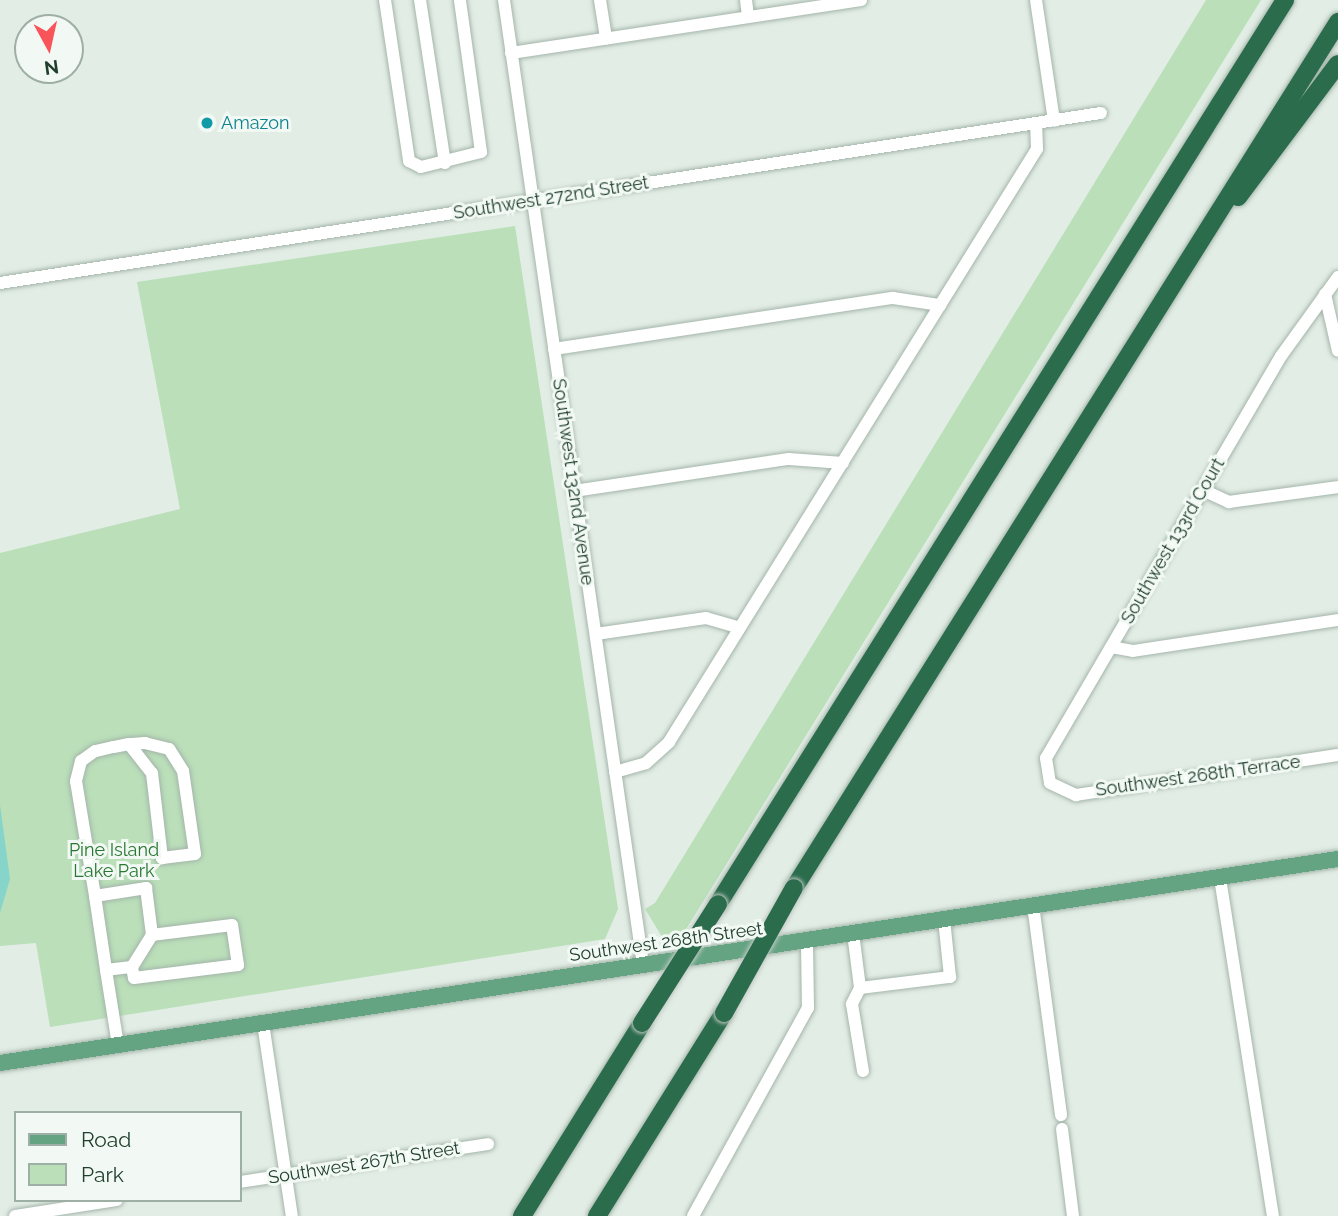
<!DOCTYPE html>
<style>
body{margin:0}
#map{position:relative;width:1338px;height:1216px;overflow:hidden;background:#e2ede5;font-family:Raleway,sans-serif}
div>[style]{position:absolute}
.green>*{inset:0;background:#badfb9}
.water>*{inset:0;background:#87d4cb}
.roads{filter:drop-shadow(0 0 2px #a4b5aa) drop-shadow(0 0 2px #a4b5aa)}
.minor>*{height:12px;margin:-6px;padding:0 6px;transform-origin:6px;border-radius:6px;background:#fff}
.major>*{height:16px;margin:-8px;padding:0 8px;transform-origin:8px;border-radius:8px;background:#64a482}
.highway>*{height:18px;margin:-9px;padding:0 9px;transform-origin:9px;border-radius:9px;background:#2b6c4d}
.bridges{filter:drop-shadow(0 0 2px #c1c9c4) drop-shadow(0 0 2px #c1c9c4)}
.highway-bridge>*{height:18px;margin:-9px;padding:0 9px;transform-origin:9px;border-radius:9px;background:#2b6c4d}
.dots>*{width:19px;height:19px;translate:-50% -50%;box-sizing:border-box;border:4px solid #f2f9f4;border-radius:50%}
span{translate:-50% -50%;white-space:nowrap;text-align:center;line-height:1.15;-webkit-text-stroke:6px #f2f9f4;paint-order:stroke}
.culture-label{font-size:18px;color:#0d838f}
.left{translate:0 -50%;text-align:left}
.street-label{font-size:18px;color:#213f2e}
.park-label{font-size:18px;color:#297731}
.legend{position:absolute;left:14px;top:1111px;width:228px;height:91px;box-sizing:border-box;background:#f2f9f4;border:2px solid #9eafa5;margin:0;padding:9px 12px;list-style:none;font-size:21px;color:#213f2e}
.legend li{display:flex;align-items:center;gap:14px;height:35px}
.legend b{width:35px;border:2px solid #9eafa5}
.north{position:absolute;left:14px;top:14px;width:70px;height:70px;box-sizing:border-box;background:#f2f9f4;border:2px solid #9eafa5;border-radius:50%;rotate:172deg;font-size:19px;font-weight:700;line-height:28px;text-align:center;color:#213f2e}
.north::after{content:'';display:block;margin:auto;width:24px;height:32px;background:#f85459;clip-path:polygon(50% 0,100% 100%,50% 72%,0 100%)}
</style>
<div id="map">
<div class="green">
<div style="clip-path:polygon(1206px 0,1261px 0,680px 939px,664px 940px,645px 909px,655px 903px)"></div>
<div style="clip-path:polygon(515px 226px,618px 909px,605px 939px,50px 1027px,36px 943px,0 946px,0 553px,180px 509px,137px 282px)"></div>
</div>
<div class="water">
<div style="clip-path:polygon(0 805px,10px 879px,0 913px)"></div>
</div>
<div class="roads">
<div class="minor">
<div style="left:385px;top:0;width:163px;rotate:81.5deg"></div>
<div style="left:409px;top:161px;width:13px;rotate:27deg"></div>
<div style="left:421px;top:167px;width:62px;rotate:-14deg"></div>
<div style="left:481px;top:152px;width:153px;rotate:-97.9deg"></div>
<div style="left:420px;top:0;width:165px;rotate:81.3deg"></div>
<div style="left:504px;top:0;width:974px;rotate:81.8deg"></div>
<div style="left:600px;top:0;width:39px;rotate:81deg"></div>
<div style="left:746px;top:0;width:17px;rotate:83deg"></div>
<div style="left:1036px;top:0;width:122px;rotate:81.5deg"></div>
<div style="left:511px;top:53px;width:354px;rotate:-8.6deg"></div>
<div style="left:1338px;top:277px;width:97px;rotate:125.8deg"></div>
<div style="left:1281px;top:356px;width:466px;rotate:120.3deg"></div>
<div style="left:1046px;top:758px;width:25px;rotate:81deg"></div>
<div style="left:1050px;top:783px;width:29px;rotate:25deg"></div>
<div style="left:1076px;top:795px;width:265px;rotate:-8.7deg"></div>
<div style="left:0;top:283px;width:1114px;rotate:-8.78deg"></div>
<div style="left:1325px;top:294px;width:58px;rotate:77.2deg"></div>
<div style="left:554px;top:349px;width:343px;rotate:-8.6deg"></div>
<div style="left:893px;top:298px;width:48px;rotate:8.5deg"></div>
<div style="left:1203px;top:490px;width:29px;rotate:25deg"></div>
<div style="left:1229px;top:502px;width:110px;rotate:-7.8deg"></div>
<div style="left:574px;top:491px;width:217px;rotate:-8.5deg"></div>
<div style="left:789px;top:459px;width:54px;rotate:4.2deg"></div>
<div style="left:596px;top:634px;width:111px;rotate:-8.3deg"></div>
<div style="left:706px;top:618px;width:35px;rotate:16deg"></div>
<div style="left:1111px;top:647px;width:22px;rotate:10deg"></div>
<div style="left:1133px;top:651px;width:207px;rotate:-8.6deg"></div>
<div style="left:129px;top:744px;width:37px;rotate:52deg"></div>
<div style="left:152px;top:773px;width:86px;rotate:83.3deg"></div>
<div style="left:162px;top:858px;width:33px;rotate:-7deg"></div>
<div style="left:195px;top:854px;width:84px;rotate:-98.2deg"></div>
<div style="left:183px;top:771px;width:26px;rotate:-122deg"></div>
<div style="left:169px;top:749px;width:25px;rotate:-166deg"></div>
<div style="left:145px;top:743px;width:16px;rotate:176deg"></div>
<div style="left:129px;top:744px;width:16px;rotate:169deg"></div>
<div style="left:113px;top:747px;width:18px;rotate:167deg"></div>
<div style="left:95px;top:751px;width:17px;rotate:144deg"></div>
<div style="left:81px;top:761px;width:21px;rotate:104deg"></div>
<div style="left:76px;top:781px;width:117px;rotate:80.6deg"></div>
<div style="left:95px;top:896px;width:52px;rotate:-8.9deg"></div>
<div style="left:146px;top:888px;width:47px;rotate:82.7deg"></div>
<div style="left:615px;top:772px;width:32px;rotate:-16deg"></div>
<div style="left:646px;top:763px;width:31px;rotate:-42deg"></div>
<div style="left:669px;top:742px;width:698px;rotate:-58.18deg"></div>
<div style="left:1037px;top:149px;width:25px;rotate:-92deg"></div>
<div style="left:1220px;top:878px;width:342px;rotate:81.1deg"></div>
<div style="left:95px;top:896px;width:75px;rotate:81.5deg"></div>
<div style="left:1033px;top:905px;width:212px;rotate:82.4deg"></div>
<div style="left:853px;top:933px;width:55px;rotate:82.7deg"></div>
<div style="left:860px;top:988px;width:91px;rotate:-7deg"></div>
<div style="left:950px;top:977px;width:58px;rotate:-95.9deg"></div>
<div style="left:860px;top:988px;width:18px;rotate:117deg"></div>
<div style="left:852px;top:1004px;width:68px;rotate:80.7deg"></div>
<div style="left:263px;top:1023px;width:195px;rotate:81.5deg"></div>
<div style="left:118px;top:1045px;width:76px;rotate:-99.1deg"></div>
<div style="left:106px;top:970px;width:26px;rotate:-7deg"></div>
<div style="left:132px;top:967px;width:11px;rotate:80deg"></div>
<div style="left:134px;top:978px;width:105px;rotate:-7.1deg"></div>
<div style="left:238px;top:965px;width:40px;rotate:-98.5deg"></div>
<div style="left:232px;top:925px;width:81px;rotate:172.9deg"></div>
<div style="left:152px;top:935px;width:38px;rotate:122deg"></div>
<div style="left:1062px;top:1129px;width:88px;rotate:82.8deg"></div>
<div style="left:240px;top:1182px;width:251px;rotate:-8.7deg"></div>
<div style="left:15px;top:1216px;width:103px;rotate:-8.9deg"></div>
<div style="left:693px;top:1216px;width:238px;rotate:-61.1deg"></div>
<div style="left:808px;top:1008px;width:67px;rotate:-90.9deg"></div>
</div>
<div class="major">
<div style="left:0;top:1063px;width:1353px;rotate:-8.67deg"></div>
</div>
<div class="highway">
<div style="left:1238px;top:197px;width:166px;rotate:-53.1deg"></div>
<div style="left:794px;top:888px;width:1023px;rotate:-57.86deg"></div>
<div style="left:718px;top:904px;width:1067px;rotate:-57.9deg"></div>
<div style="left:522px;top:1216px;width:227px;rotate:-58.1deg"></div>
<div style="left:597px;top:1216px;width:239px;rotate:-58deg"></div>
</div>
</div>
<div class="bridges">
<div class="highway-bridge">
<div style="left:724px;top:1013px;width:143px;rotate:-60.8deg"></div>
<div style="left:642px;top:1023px;width:141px;rotate:-57.4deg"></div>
</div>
</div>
<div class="dots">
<div style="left:207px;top:123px;background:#0f9aa8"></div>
</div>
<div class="culture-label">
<span class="left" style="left:221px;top:123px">Amazon</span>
</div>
<div class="street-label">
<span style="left:551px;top:198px;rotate:-9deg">Southwest 272nd Street</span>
<span style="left:573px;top:482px;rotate:82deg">Southwest 132nd Avenue</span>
<span style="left:1173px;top:541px;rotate:-60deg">Southwest 133rd Court</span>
<span style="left:1198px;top:776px;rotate:-8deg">Southwest 268th Terrace</span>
<span style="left:666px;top:942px;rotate:-8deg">Southwest 268th Street</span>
<span style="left:364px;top:1163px;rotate:-9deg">Southwest 267th Street</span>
</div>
<div class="park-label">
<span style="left:114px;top:861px">Pine Island<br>Lake Park</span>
</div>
<ul class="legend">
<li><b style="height:9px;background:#64a482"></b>Road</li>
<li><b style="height:19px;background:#badfb9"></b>Park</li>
</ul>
<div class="north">N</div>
</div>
